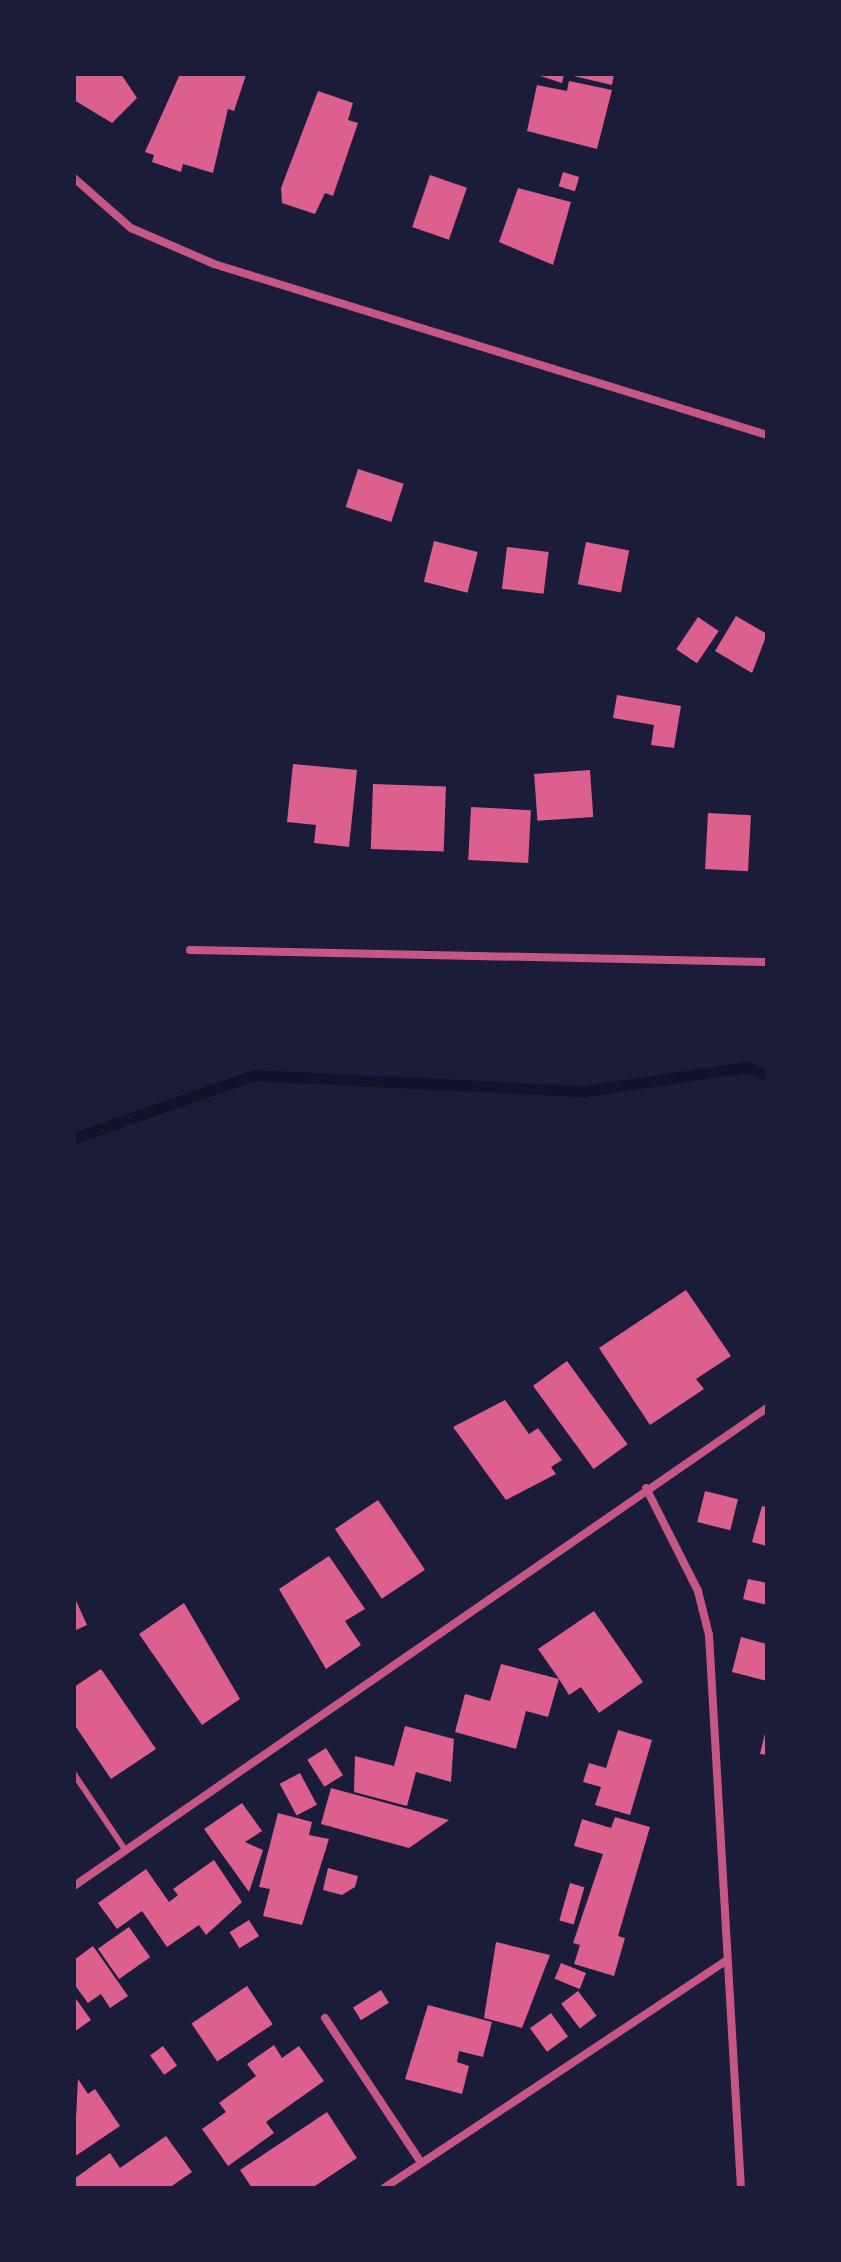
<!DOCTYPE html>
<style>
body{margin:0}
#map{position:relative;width:841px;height:2262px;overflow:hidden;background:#1b1b3a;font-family:Lora,serif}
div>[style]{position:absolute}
.stream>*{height:11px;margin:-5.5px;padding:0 5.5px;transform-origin:5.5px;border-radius:5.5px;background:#12122b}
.building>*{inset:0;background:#dd5f8e;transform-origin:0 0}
.service>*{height:6px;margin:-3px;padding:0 3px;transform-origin:3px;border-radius:3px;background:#c65784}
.minor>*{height:8px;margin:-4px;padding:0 4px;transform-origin:4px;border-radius:4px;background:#c65784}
span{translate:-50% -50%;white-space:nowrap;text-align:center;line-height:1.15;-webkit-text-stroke:7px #1b1b3a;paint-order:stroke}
.frame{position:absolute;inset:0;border:76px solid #1b1b3a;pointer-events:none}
</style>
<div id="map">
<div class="stream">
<div style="left:74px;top:1138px;width:191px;rotate:-19.3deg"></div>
<div style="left:254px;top:1075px;width:331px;rotate:2.8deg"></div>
<div style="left:585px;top:1091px;width:164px;rotate:-8.4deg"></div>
<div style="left:747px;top:1067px;width:22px;rotate:22deg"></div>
</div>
<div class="building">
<div style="clip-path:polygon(74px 74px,121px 74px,137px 98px,112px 123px,74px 100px)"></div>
<div style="clip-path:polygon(180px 74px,246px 75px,234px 111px,228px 109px,213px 173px,183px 164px,181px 172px,152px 162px,154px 155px,145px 152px)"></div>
<div style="clip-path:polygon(534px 74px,564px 74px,562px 83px)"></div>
<div style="clip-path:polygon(565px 74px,614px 74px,612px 85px)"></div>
<div style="clip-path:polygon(569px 81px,612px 90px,597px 149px,527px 131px,537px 85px,567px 91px)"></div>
<div style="clip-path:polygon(318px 91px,353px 103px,348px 120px,358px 123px,333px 196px,325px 193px,315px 214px,282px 203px,281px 188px)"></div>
<div style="left:563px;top:172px;width:17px;height:15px;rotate:17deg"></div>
<div style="left:430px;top:175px;width:39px;height:55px;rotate:19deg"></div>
<div style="clip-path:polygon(518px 188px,571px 202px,553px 265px,499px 242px)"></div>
<div style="left:358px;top:469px;width:48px;height:40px;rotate:18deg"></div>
<div style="left:434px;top:541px;width:45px;height:42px;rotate:14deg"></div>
<div style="left:586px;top:542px;width:44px;height:43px;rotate:11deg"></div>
<div style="left:507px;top:547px;width:42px;height:42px;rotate:7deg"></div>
<div style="clip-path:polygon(736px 616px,767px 634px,752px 673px,715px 651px)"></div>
<div style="left:698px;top:617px;width:25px;height:39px;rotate:34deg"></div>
<div style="clip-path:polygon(617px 695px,681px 706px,674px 748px,651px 745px,654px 725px,613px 718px)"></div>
<div style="clip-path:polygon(293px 764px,357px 770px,349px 847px,314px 843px,316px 825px,287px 822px)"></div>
<div style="left:590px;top:770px;width:47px;height:56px;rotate:86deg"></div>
<div style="left:373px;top:784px;width:73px;height:65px;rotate:2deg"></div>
<div style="left:471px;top:807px;width:60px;height:53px;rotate:3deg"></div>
<div style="left:708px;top:813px;width:43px;height:56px;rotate:3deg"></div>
<div style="clip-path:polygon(686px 1290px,731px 1356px,696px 1379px,704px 1389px,650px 1425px,599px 1348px)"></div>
<div style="left:567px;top:1361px;width:103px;height:42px;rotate:54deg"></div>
<div style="clip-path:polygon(505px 1400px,529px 1434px,538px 1428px,562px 1460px,551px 1467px,556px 1474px,506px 1500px,453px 1427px)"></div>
<div style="left:705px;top:1491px;width:34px;height:32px;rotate:14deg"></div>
<div style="left:378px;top:1500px;width:84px;height:52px;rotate:56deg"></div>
<div style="clip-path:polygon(762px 1506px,767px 1507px,767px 1546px,752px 1542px)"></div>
<div style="clip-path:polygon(329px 1556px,365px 1609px,345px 1621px,361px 1645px,326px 1669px,279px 1589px)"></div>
<div style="clip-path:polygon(748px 1579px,767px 1583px,767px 1605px,743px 1599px)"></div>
<div style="clip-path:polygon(74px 1596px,87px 1625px,74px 1631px)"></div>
<div style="clip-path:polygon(184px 1603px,240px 1699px,202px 1725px,139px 1634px)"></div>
<div style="clip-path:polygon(594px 1611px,643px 1682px,599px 1713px,581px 1687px,569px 1695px,559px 1679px,548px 1717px,526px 1711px,516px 1749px,455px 1732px,465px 1694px,490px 1701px,501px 1664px,559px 1679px,538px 1649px)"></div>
<div style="clip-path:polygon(741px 1637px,767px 1644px,767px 1681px,732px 1672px)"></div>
<div style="clip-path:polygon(101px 1669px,156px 1749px,111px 1779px,74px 1724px,74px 1687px)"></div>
<div style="clip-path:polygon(405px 1726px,454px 1739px,451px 1782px,416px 1772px,407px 1806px,354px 1792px,355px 1756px,394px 1766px)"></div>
<div style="clip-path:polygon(766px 1729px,767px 1729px,767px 1755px,760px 1754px)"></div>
<div style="clip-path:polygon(618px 1730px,652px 1740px,630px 1815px,595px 1805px,601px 1787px,583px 1782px,589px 1763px,606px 1768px)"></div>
<div style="left:326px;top:1748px;width:32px;height:22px;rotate:58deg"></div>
<div style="left:300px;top:1773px;width:36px;height:23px;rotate:62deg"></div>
<div style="clip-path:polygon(331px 1788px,449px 1820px,409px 1848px,321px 1824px)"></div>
<div style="clip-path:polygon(242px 1803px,262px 1831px,245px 1842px,263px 1850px,249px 1892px,204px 1829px)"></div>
<div style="clip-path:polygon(278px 1813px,312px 1822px,309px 1835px,329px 1839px,302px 1925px,263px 1916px,270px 1889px,259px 1887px)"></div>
<div style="clip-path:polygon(615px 1817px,650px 1827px,618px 1936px,625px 1938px,614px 1976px,574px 1964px,580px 1945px,573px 1943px,603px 1854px,574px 1846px,582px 1819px,611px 1828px)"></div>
<div style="clip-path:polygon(214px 1860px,242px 1902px,206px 1935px,199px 1925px,167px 1947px,142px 1911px,117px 1929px,98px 1903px,146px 1869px,169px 1902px,178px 1895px,173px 1889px)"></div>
<div style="clip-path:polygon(328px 1868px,358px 1876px,355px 1887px,342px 1895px,323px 1890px)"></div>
<div style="left:570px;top:1883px;width:15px;height:39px;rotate:16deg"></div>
<div style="left:249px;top:1920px;width:19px;height:23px;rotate:58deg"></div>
<div style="left:129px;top:1927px;width:37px;height:38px;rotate:55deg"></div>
<div style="clip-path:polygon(496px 1942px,550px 1955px,522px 2028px,484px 2018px)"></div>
<div style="clip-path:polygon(93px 1946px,128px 1996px,110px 2008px,101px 1994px,88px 2003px,74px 1984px,74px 1960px)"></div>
<div style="left:561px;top:1963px;width:27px;height:17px;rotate:22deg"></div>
<div style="left:247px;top:1986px;width:46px;height:67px;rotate:56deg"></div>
<div style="left:381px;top:1990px;width:15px;height:33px;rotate:58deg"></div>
<div style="left:578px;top:1991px;width:31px;height:21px;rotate:53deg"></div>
<div style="clip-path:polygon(74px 1996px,91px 2020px,74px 2032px)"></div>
<div style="clip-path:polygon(428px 2005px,492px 2022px,483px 2057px,459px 2051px,457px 2062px,469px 2066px,462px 2094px,405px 2079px)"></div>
<div style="left:551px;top:2013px;width:29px;height:26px;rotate:54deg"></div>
<div style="clip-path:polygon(274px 2045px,282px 2058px,299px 2046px,324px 2081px,266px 2122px,274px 2133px,228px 2166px,202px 2129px,226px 2112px,219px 2103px,256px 2076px,247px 2064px)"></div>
<div style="left:163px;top:2046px;width:24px;height:16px;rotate:54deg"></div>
<div style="clip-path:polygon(78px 2079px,88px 2094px,95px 2089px,120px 2126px,74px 2157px)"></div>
<div style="clip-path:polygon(327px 2112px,357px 2158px,312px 2188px,252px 2188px,240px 2170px)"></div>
<div style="clip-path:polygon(166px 2136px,192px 2172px,169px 2188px,74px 2188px,74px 2179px,110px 2153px,120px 2168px)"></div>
</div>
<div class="service">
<div style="left:74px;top:1774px;width:93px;rotate:56deg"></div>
</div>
<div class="minor">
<div style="left:74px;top:178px;width:76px;rotate:41.3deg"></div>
<div style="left:131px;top:228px;width:90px;rotate:23.4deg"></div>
<div style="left:214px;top:264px;width:579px;rotate:17.18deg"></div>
<div style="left:190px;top:950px;width:577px;rotate:1.19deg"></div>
<div style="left:646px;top:1488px;width:115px;rotate:63.2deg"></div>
<div style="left:698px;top:1591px;width:45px;rotate:76deg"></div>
<div style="left:709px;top:1635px;width:554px;rotate:86.69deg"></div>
<div style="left:74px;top:1886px;width:842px;rotate:-34.6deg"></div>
<div style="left:325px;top:2018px;width:172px;rotate:56.4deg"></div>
<div style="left:384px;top:2188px;width:412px;rotate:-33.6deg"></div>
</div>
<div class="frame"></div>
</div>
